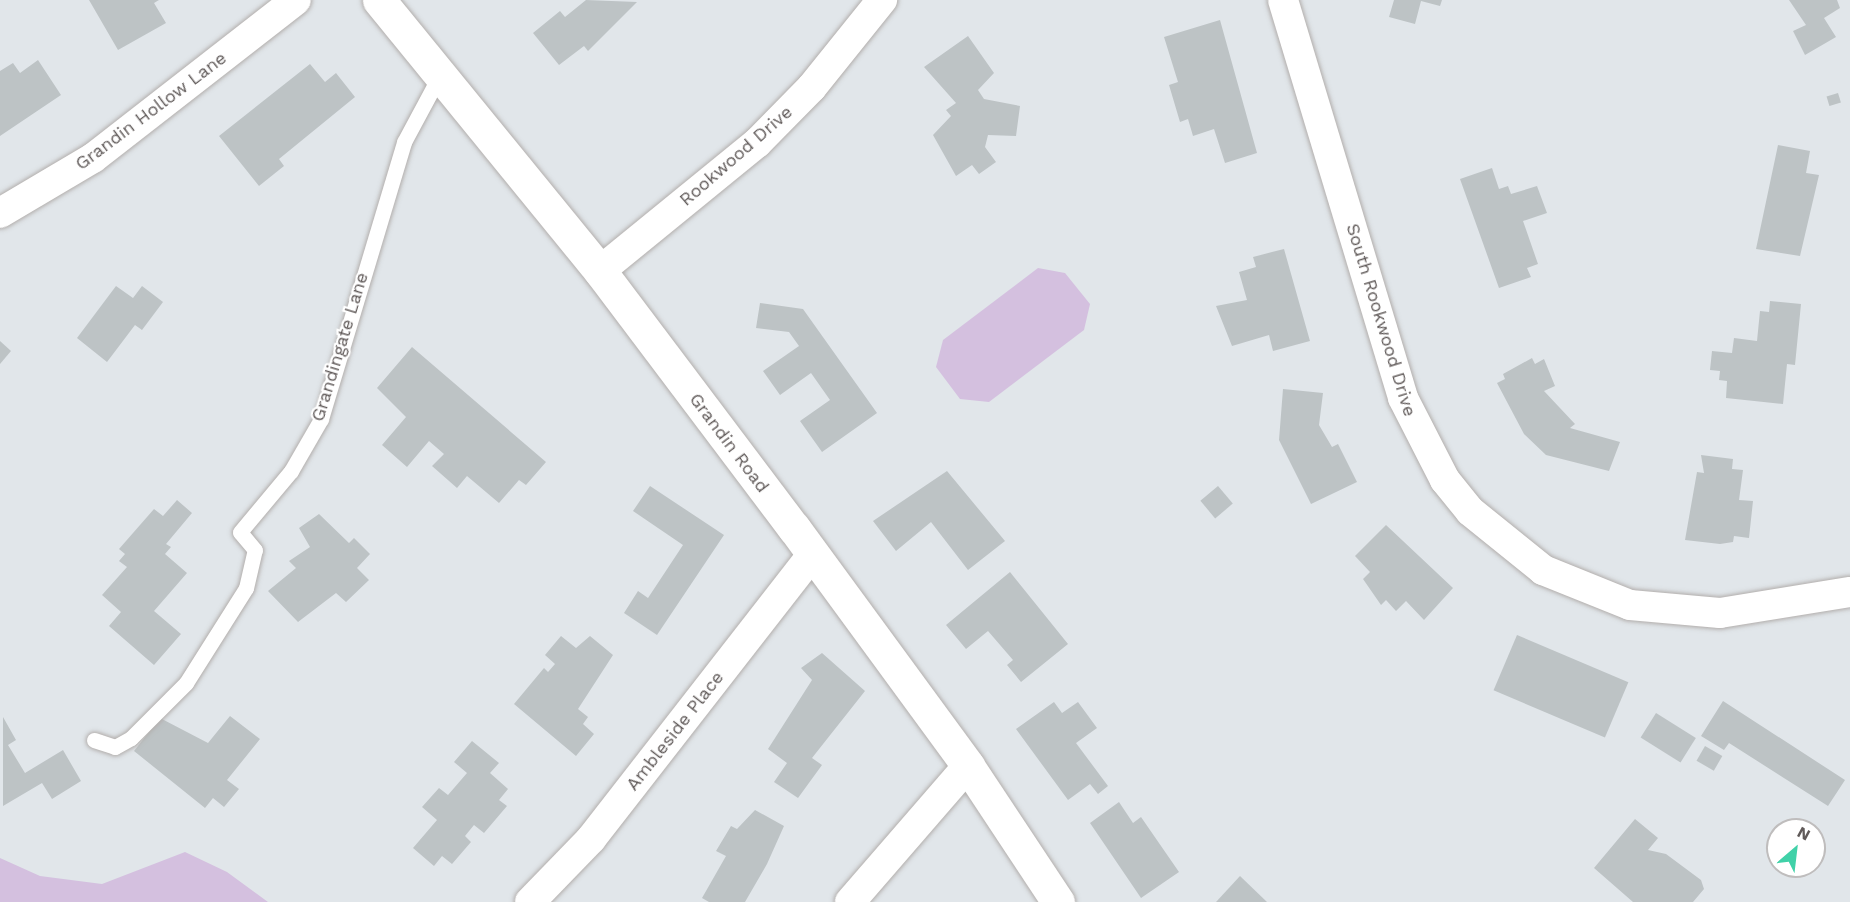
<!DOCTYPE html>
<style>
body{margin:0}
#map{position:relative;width:1850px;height:902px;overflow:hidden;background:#e1e6ea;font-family:"Work Sans",sans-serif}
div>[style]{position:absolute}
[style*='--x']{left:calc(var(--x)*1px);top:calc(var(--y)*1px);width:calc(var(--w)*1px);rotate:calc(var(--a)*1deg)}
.green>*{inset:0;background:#d4c0df}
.building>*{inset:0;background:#bdc3c5;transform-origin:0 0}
.roads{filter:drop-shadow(0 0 2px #b2aeac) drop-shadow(0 0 2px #b2aeac)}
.service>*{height:15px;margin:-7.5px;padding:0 7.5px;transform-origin:7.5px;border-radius:7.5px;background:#fff}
.minor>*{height:30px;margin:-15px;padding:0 15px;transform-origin:15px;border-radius:15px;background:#fff}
.tertiary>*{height:33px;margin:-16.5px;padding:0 16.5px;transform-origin:16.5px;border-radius:16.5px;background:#fff}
span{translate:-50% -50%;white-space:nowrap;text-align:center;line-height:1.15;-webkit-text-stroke:4.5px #fff;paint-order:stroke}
.street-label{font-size:18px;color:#605a59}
.north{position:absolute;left:1766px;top:818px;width:60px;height:60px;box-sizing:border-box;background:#fff;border:2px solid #bfbdbd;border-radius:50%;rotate:28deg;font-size:16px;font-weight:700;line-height:24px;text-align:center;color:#605a59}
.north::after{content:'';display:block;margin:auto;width:21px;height:27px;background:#40d1a8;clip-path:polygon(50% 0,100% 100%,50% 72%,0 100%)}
</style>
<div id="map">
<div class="green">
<div style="clip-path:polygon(1038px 268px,1065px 273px,1090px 304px,1084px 330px,989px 402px,960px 399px,936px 367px,943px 340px)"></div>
<div style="clip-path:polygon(185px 852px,227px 872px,268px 902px,0 902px,0 858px,40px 876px,102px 884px)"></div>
</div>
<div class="building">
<div style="clip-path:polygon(89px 0,159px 0,154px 3px,166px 23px,118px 50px)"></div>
<div style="clip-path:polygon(586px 0,637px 2px,588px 51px,584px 46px,559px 65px,533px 33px,560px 11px,565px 17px)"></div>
<div style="clip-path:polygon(1394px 0,1442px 0,1440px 6px,1421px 1px,1415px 24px,1389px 17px)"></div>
<div style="clip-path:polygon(1789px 0,1837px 0,1840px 8px,1824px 18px,1836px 37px,1805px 55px,1793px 31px,1806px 25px)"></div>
<div style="clip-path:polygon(1220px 20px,1257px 153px,1225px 163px,1214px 129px,1193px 136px,1188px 119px,1180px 122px,1169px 85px,1178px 82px,1164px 37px)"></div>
<div style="clip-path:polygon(968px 36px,994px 73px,978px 90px,984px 99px,1020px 106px,1016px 136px,988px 135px,985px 147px,996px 162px,979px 174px,972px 165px,956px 176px,933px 135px,951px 116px,946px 110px,956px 103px,924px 67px)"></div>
<div style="clip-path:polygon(38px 60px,61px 95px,0 136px,0 71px,13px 63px,20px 73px)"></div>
<div style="clip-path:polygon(310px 64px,325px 82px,336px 73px,355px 97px,279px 159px,284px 166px,259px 186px,219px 136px)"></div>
<div style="left:1838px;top:93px;width:10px;height:12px;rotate:73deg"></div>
<div style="clip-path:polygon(1778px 145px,1810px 151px,1806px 173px,1819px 175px,1800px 256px,1756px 249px)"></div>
<div style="clip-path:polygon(1492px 168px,1499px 189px,1508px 186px,1511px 194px,1537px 186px,1547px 213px,1523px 221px,1538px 264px,1527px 268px,1531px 277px,1499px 288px,1460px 179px)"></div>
<div style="clip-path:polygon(1284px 249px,1310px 341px,1273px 351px,1269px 335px,1232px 346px,1216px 306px,1247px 300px,1239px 272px,1256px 267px,1253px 257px)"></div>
<div style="clip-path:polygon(116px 286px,133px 298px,142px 286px,163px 302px,142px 330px,135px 325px,107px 362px,77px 338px)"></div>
<div style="clip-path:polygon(1770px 301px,1801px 304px,1795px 365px,1787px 364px,1783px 404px,1726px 398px,1727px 381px,1719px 380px,1720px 371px,1710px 370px,1712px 351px,1732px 353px,1734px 338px,1757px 341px,1760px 311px,1769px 312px)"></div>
<div style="clip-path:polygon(760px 303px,803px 309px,877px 413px,822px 452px,800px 421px,830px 400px,811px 373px,780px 395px,763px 371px,799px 346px,789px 332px,756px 328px)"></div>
<div style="clip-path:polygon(0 341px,11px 351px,0 364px)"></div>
<div style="clip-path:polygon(412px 347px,546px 462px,526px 485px,519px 480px,499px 503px,467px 476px,457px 488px,432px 466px,444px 454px,429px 441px,407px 467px,382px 445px,406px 417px,377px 388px)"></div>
<div style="clip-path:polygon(1532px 358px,1535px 364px,1544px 359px,1555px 386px,1544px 391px,1575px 424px,1570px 428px,1620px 442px,1609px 471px,1546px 455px,1524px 434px,1497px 383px,1505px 379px,1503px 374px)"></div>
<div style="clip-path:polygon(1283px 389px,1323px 393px,1319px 425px,1332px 447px,1338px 444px,1357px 482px,1311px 504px,1279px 440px)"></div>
<div style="clip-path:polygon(1701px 455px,1733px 459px,1732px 469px,1743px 470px,1739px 500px,1753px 501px,1749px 538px,1734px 536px,1733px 542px,1720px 544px,1685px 540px,1697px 472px,1704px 473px)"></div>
<div style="clip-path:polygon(947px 471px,1005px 541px,968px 570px,931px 522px,896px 551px,873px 521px)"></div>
<div style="clip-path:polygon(650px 486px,724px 535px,657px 635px,624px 613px,638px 591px,648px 598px,683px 545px,633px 511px)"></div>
<div style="left:1218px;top:486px;width:23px;height:23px;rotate:50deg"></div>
<div style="clip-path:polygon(177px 500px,192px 513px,166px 544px,171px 547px,165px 554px,187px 573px,154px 611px,181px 634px,154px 665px,109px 626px,121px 612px,102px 595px,127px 567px,119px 561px,125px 554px,119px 549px,154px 509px,163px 516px)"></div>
<div style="clip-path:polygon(319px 514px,349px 543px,354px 538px,370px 554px,357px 568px,369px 580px,346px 602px,336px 593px,298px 622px,268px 591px,296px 568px,289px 561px,310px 547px,299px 528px)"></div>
<div style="clip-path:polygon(1386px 525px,1453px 588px,1424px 620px,1406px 601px,1396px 611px,1386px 600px,1381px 605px,1363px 579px,1370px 572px,1355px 556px)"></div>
<div style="clip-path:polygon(1010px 572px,1068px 644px,1021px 682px,1007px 665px,1013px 660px,988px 631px,966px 649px,946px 625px)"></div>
<div style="left:1517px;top:635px;width:121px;height:60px;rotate:23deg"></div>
<div style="clip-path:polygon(561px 636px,576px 648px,590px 636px,613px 655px,578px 709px,588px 717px,583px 724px,594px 734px,576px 756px,514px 704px,544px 668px,548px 672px,555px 664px,545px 655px)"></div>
<div style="clip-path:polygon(822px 653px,865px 691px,812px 758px,822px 765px,798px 798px,774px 782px,787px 763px,768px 749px,812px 680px,801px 668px)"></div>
<div style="clip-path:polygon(1723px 701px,1845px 780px,1828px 806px,1729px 743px,1724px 750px,1701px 736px)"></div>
<div style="clip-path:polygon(1054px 702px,1062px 713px,1078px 702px,1097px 728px,1076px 743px,1108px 786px,1098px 794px,1090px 784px,1068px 800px,1016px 729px)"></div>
<div style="left:1656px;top:713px;width:47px;height:29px;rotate:32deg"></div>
<div style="clip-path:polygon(230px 716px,260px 739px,227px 780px,239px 789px,224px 807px,213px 798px,205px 808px,134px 751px,160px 718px,208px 743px)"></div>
<div style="clip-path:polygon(3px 717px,16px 740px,8px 745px,25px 773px,63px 750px,81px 781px,52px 799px,42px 783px,3px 806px)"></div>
<div style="clip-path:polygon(472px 741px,499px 763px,490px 773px,508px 789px,499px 800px,507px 806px,484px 833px,474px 825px,465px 836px,471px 842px,452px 864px,442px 856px,434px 866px,413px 848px,437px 820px,422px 807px,439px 788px,448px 795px,467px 773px,454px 762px)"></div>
<div style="left:1705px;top:746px;width:20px;height:17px;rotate:30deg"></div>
<div style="clip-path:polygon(1119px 802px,1133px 823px,1141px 817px,1179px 872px,1141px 898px,1090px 823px)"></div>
<div style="clip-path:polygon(755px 810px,784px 826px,767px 864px,745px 902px,709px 902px,702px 898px,726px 856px,716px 851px,731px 826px,737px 829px)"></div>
<div style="clip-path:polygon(1635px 819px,1658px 838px,1648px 850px,1666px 854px,1701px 880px,1704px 889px,1693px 902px,1633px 902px,1594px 868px)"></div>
<div style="clip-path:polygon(1240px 876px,1267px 902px,1216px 902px)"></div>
</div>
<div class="roads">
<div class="service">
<div style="--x:94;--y:740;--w:22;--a:18"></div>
<div style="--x:115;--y:747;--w:18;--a:-29"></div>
<div style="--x:131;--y:738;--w:78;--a:-45"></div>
<div style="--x:186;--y:683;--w:112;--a:-57.7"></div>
<div style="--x:246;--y:588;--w:39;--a:-77"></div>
<div style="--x:255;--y:550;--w:23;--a:-130"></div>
<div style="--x:240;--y:532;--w:80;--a:-50.1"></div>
<div style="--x:291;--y:471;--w:60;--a:-60"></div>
<div style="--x:321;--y:419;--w:289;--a:-73.3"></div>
<div style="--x:404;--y:142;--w:64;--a:-61.8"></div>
<div style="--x:434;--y:86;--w:12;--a:-31"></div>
</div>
<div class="minor">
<div style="--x:1283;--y:0;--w:416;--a:73.2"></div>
<div style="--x:1403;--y:398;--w:92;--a:62.9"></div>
<div style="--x:1445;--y:480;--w:40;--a:51"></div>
<div style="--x:1470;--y:511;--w:94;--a:38.9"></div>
<div style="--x:1543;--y:570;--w:94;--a:21.9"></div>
<div style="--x:1630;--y:605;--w:90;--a:5.1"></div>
<div style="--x:1720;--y:613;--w:132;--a:-9.2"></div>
<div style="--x:0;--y:213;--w:108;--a:-30.6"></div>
<div style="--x:93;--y:158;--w:257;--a:-37.9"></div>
<div style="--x:600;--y:271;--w:203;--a:-39.2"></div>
<div style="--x:757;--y:143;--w:78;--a:-45.5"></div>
<div style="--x:812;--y:87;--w:112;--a:-51.2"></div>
<div style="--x:530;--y:902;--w:88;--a:-45.9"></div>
<div style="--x:591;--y:839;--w:361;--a:-52.1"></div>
<div style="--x:850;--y:902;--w:180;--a:-49.1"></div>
</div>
<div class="tertiary">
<div style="--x:379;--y:0;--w:350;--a:50.8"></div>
<div style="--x:600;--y:271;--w:322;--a:53"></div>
<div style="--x:794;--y:528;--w:295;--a:53.8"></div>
<div style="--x:968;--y:766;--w:163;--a:56.5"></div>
</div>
</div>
<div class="street-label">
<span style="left:151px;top:111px;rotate:-37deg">Grandin Hollow Lane</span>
<span style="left:736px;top:156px;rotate:-41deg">Rookwood Drive</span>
<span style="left:1381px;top:320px;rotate:73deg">South Rookwood Drive</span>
<span style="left:340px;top:347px;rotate:-73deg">Grandingate Lane</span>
<span style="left:729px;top:443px;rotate:53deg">Grandin Road</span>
<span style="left:675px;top:731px;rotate:-52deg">Ambleside Place</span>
</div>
<div class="north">N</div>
</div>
